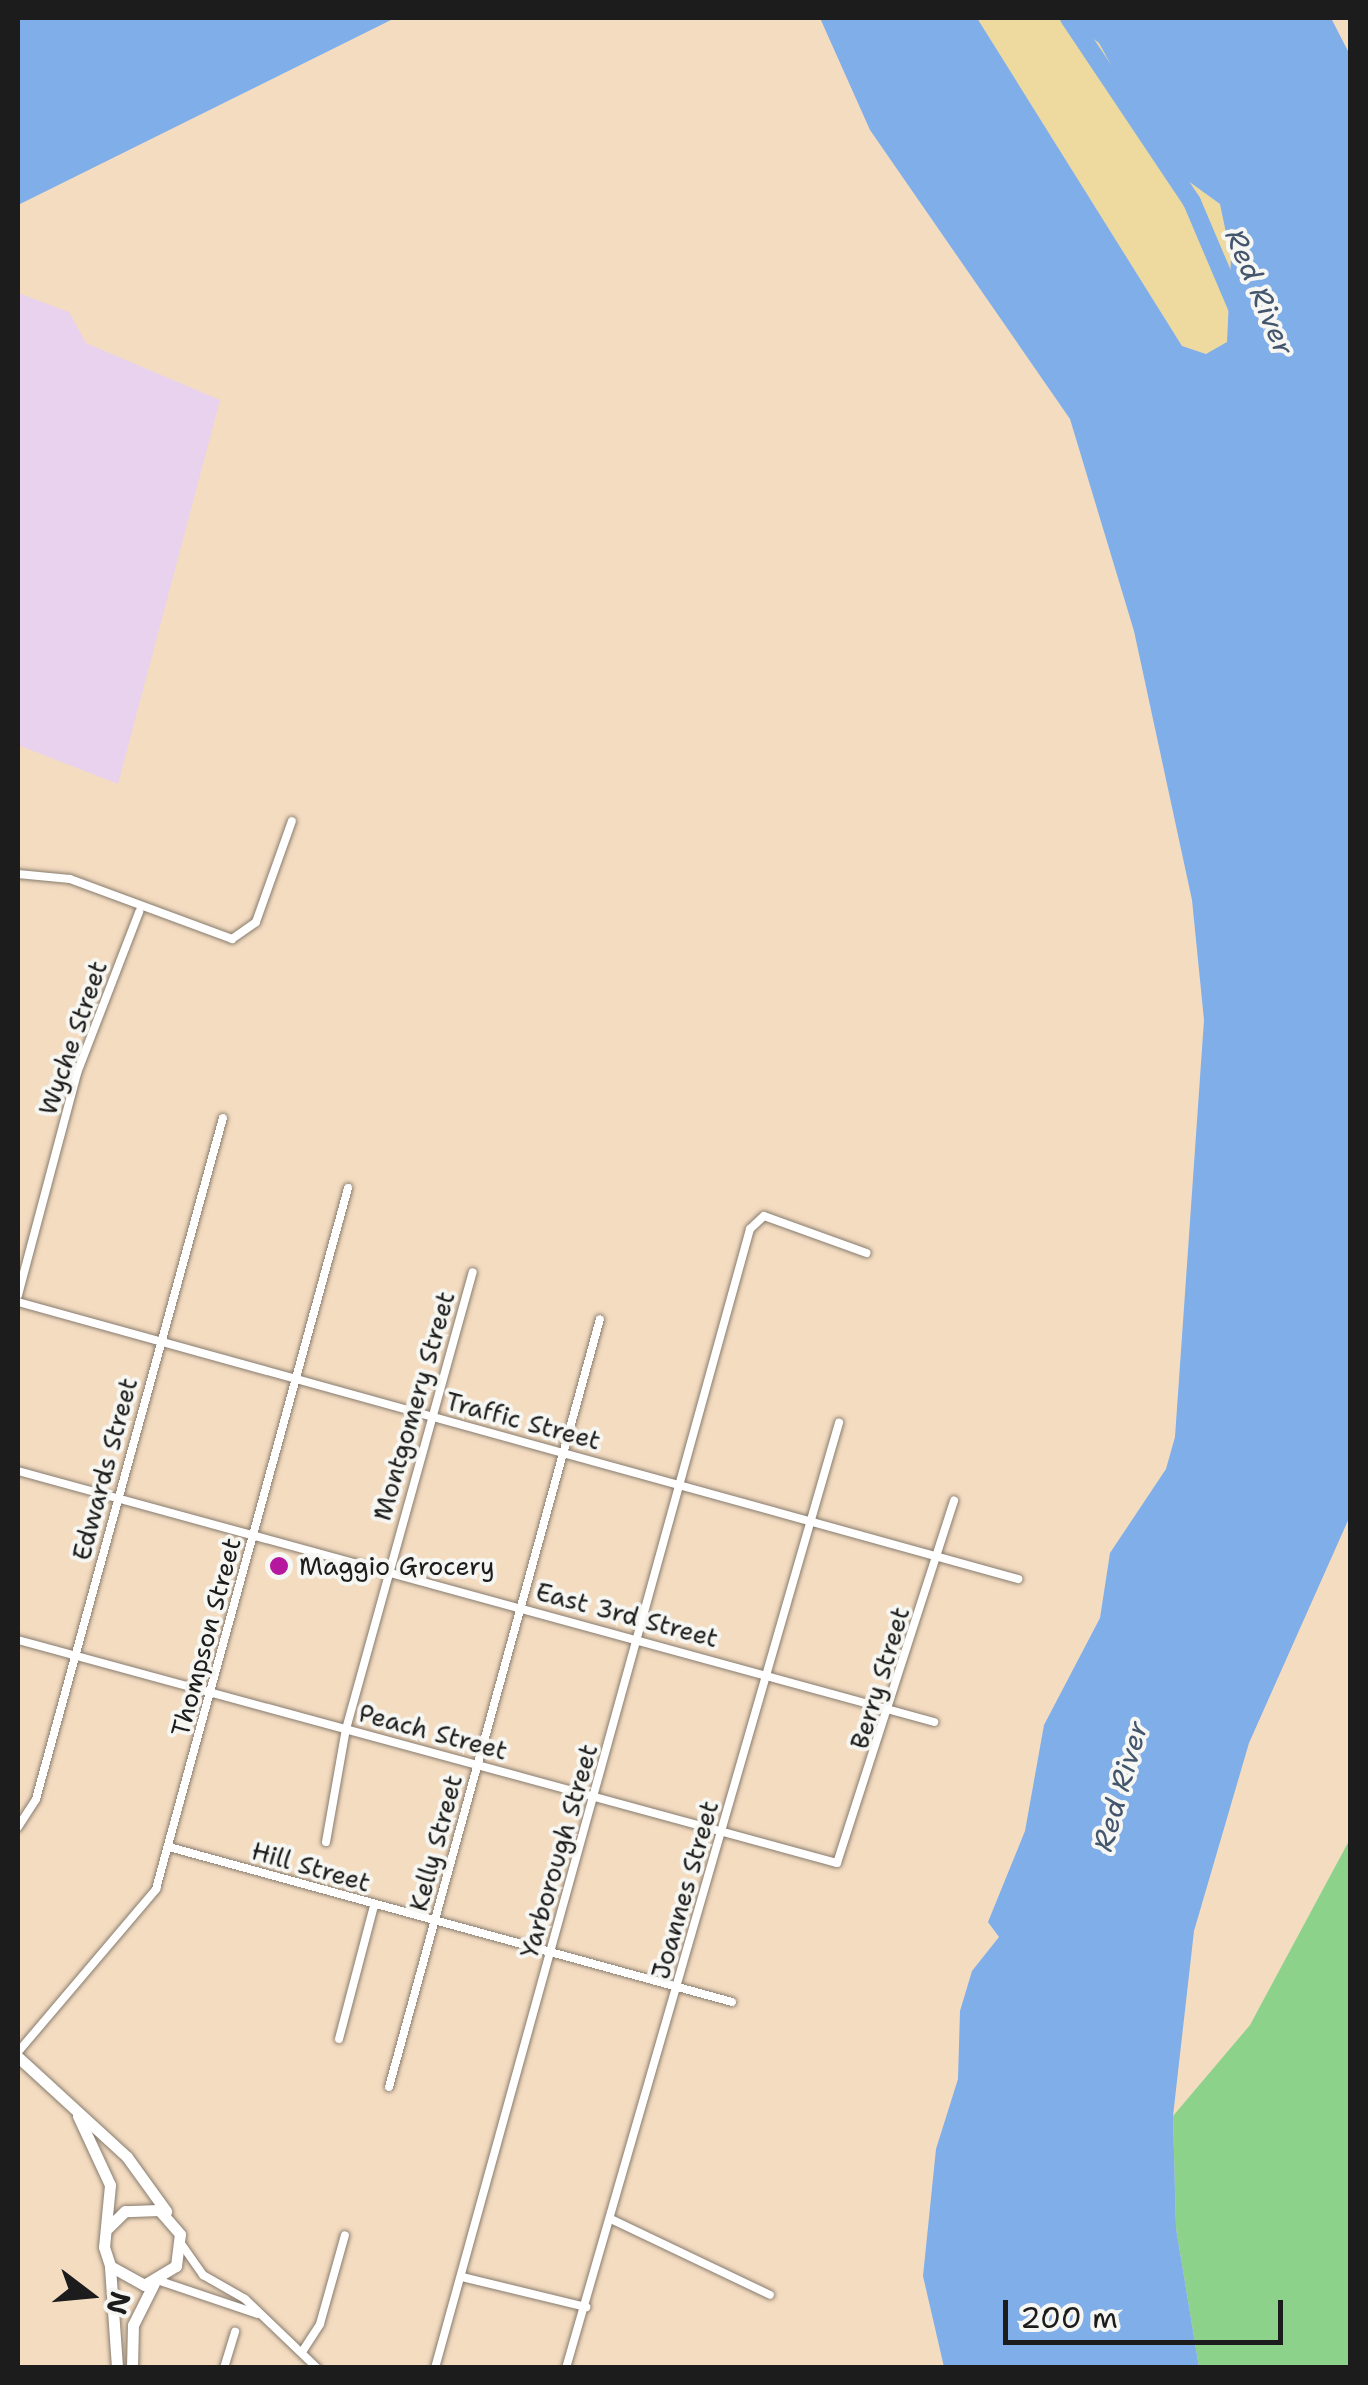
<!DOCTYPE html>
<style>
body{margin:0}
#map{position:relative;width:1368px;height:2385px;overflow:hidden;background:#f4dcc1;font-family:"Shantell Sans",sans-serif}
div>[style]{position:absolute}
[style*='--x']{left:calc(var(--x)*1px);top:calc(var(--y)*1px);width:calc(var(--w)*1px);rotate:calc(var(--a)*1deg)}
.built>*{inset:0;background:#e9d2ee}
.green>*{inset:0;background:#8dd28b}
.sand>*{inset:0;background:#eeda9e}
.water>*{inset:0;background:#7faee9}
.river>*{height:18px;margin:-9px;padding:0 9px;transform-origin:9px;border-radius:9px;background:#7faee9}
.roads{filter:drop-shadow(0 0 2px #887c6e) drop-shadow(0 0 2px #887c6e)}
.street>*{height:8px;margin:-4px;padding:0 4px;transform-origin:4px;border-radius:4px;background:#fff}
.primary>*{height:11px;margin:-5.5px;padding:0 5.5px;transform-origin:5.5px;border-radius:5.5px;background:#fff}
.dots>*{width:28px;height:28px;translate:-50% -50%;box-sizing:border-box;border:5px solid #f6f6f2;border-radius:50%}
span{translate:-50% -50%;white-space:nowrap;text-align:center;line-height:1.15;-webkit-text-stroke:8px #f6f6f2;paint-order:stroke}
.street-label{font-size:25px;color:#1c1c1c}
.poi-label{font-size:25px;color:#1c1c1c}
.left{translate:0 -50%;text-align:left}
.water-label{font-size:28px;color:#44566e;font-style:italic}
.frame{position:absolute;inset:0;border:20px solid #1c1c1c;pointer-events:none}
.north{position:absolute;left:40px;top:2245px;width:100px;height:100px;-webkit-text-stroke:8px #f6f6f2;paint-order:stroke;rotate:106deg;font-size:28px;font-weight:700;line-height:40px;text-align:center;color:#1c1c1c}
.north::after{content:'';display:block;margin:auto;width:35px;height:45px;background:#1c1c1c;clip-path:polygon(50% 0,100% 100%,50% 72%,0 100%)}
.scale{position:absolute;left:1003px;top:2300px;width:280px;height:45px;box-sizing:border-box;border:5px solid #1c1c1c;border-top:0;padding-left:12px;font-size:30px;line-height:35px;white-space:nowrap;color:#1c1c1c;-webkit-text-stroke:8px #f6f6f2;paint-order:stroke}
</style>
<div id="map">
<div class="built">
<div style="clip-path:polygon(18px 293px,69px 312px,86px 343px,220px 400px,118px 784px,18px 745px)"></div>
</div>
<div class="green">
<div style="clip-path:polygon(1350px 1839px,1350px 2367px,1199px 2367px,1176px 2228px,1173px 2116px,1250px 2025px)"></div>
</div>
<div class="sand">
<div style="clip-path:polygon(977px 18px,1066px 18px,1099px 43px,1166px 165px,1220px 204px,1231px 257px,1227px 343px,1207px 354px,1182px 346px)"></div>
</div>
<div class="water">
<div style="clip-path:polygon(18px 18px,395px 18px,18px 205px)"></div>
<div style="clip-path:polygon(820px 18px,977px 18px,1182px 346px,1206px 354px,1227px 342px,1231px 257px,1220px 204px,1166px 165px,1099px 43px,1066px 18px,1331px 18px,1350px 55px,1350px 1516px,1249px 1743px,1194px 1931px,1173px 2116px,1176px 2228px,1199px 2367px,944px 2367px,923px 2276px,936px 2149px,958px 2079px,960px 2011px,972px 1971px,999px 1937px,988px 1922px,1025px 1831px,1044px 1725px,1100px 1618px,1110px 1553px,1166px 1469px,1175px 1437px,1204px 1020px,1192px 900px,1134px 631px,1070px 419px,870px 130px)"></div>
</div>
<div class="river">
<div style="--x:1069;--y:18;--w:221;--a:56.2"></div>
<div style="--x:1192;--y:202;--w:115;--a:67"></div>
</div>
<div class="roads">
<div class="street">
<div style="--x:18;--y:874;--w:52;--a:5.5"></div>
<div style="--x:70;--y:879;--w:173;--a:20.3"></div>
<div style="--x:232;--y:939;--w:29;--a:-35"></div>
<div style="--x:256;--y:922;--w:107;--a:-70.4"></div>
<div style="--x:18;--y:1295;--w:230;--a:-75.1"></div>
<div style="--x:77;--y:1073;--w:173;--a:-68.9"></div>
<div style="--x:18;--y:1302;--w:1038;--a:15.48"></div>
<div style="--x:18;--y:1471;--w:950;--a:15.32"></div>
<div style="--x:18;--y:1640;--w:849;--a:15.23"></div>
<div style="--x:837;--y:1863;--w:381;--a:-72.1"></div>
<div style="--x:18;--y:1827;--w:33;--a:-57"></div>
<div style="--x:36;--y:1799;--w:706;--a:-74.65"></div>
<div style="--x:326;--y:1842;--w:115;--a:-80"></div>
<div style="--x:346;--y:1729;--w:474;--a:-74.5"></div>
<div style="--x:169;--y:1847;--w:584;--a:15.39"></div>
<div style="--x:339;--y:2039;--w:138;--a:-75.3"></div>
<div style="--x:18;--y:2052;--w:214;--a:-49.7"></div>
<div style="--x:156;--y:1889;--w:727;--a:-74.68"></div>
<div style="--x:389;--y:2087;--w:796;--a:-74.64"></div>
<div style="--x:611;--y:2219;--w:176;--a:25.5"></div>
<div style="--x:182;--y:2245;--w:37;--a:55"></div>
<div style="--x:203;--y:2275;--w:48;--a:29.7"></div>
<div style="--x:245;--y:2299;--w:100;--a:43.8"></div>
<div style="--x:462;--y:2277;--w:128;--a:13.6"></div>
<div style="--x:160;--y:2281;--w:103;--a:18.6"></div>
<div style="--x:302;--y:2352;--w:33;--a:-57"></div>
<div style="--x:320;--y:2324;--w:92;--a:-74.3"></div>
<div style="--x:224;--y:2368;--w:38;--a:-73"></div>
<div style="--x:435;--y:2368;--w:1182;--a:-74.54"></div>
<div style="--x:750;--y:1229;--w:19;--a:-43"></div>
<div style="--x:764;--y:1216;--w:109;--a:19.9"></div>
<div style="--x:566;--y:2368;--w:984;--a:-73.89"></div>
</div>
<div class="primary">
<div style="--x:18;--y:2057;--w:148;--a:42.5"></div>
<div style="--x:127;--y:2157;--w:67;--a:54.2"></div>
<div style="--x:78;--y:2116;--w:76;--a:65.1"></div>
<div style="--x:110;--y:2185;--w:62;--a:95.5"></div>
<div style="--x:104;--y:2247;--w:20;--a:72"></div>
<div style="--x:110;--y:2266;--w:39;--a:29"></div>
<div style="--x:144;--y:2285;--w:37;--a:-31"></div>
<div style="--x:176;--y:2266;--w:32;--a:-83"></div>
<div style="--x:180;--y:2234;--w:32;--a:-131"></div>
<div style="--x:159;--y:2210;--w:34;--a:178"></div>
<div style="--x:125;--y:2211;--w:24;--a:135"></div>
<div style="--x:110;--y:2267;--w:101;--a:86"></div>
<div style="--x:132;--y:2368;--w:43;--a:-88.7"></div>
<div style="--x:133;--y:2325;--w:47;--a:-63.4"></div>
</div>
</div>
<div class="dots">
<div style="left:279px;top:1566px;background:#b5179e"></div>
</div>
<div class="street-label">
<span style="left:73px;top:1038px;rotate:-71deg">Wyche Street</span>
<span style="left:414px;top:1406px;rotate:-74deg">Montgomery Street</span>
<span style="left:523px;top:1421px;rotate:15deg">Traffic Street</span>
<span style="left:105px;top:1469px;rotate:-75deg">Edwards Street</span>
<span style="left:627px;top:1615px;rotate:15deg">East 3rd Street</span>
<span style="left:206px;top:1637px;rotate:-75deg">Thompson Street</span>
<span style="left:880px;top:1678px;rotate:-73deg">Berry Street</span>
<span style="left:433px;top:1732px;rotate:15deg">Peach Street</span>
<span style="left:436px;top:1843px;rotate:-75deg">Kelly Street</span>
<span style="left:559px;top:1851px;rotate:-74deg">Yarborough Street</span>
<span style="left:311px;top:1867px;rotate:16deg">Hill Street</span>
<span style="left:685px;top:1890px;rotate:-74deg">Joannes Street</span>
</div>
<div class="poi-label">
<span class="left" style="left:299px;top:1566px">Maggio Grocery</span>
</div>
<div class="water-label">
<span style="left:1260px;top:292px;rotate:67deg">Red River</span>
<span style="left:1120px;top:1786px;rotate:-74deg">Red River</span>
</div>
<div class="frame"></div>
<div class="north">N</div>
<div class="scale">200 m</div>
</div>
